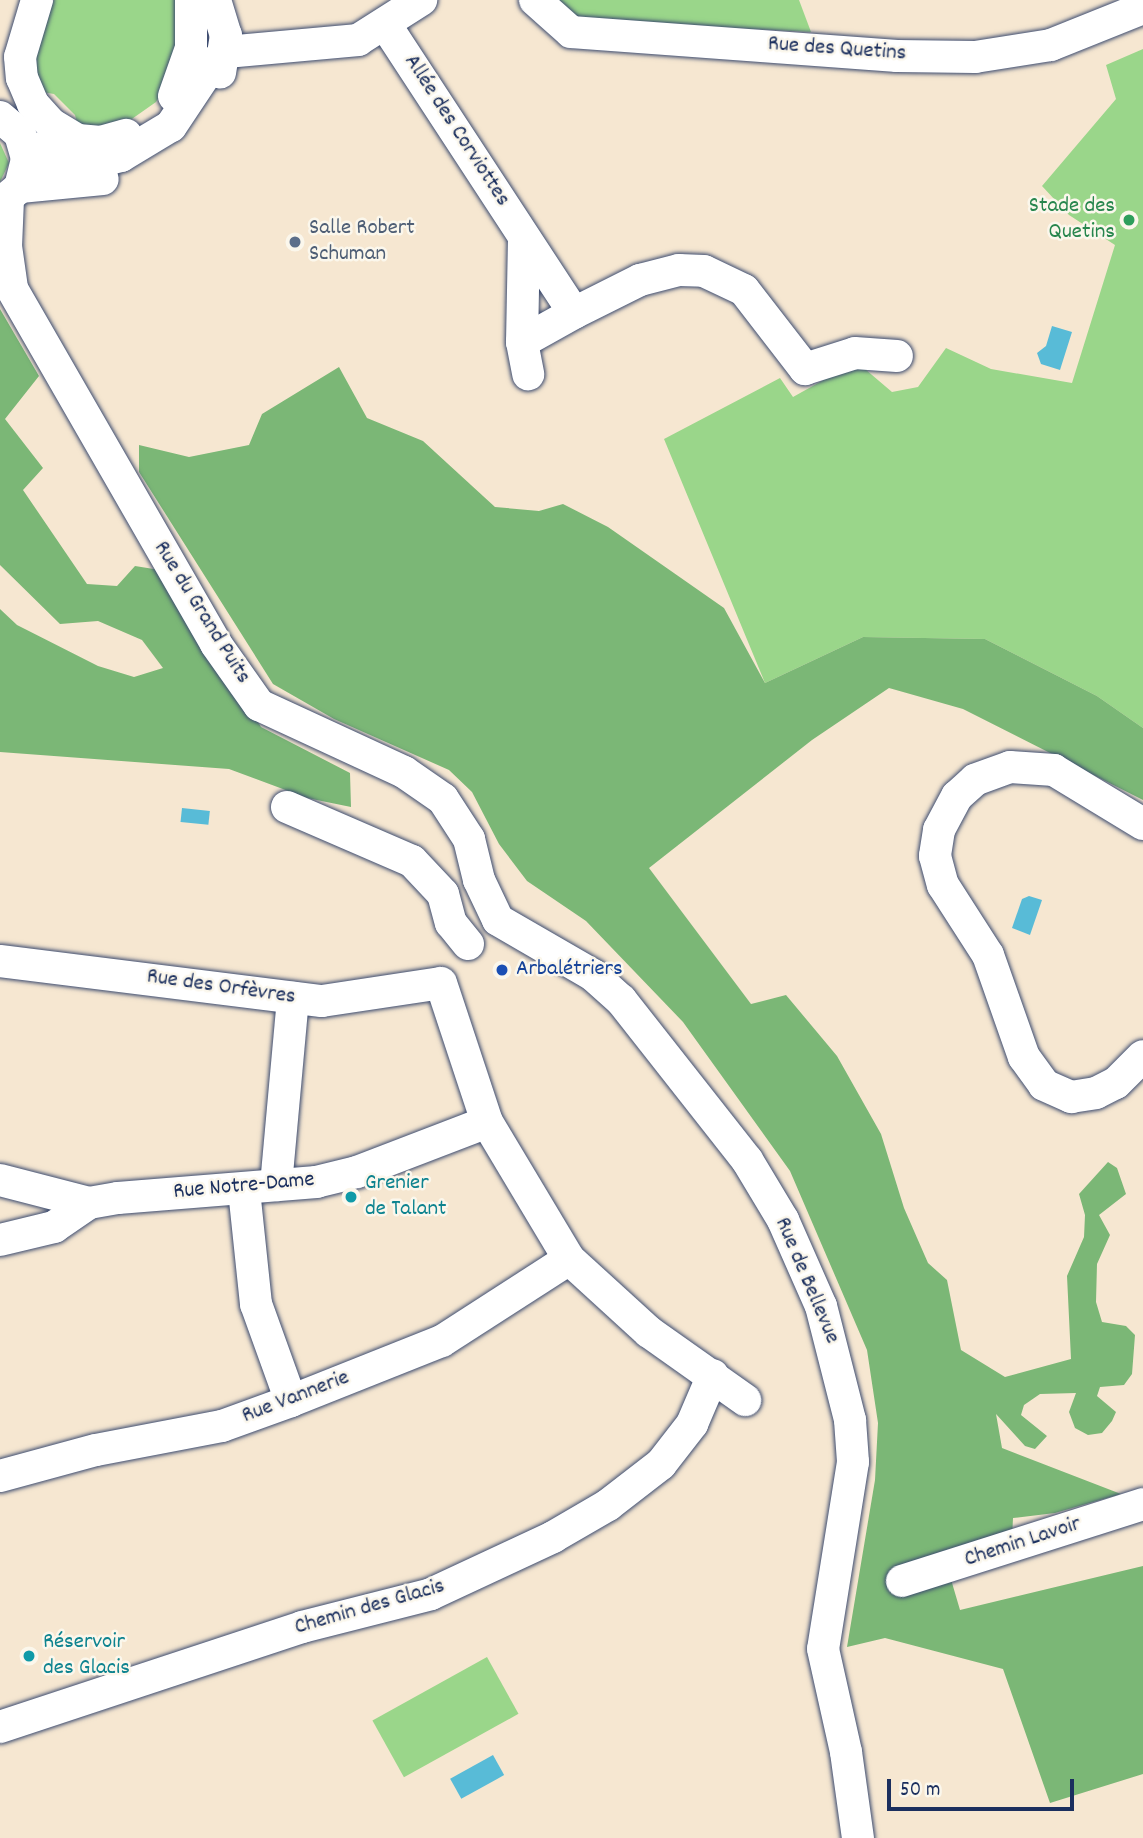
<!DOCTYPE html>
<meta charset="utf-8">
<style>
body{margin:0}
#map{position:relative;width:1143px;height:1838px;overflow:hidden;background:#f6e7d1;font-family:Dekko,sans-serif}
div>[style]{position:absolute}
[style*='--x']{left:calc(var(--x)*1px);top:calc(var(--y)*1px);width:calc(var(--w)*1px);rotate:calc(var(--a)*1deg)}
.green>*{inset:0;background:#9ad68a;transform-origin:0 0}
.forest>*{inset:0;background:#7bb776}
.water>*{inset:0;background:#58bbd7;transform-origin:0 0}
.roads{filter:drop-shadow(0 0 2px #3c4b6f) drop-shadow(0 0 2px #3c4b6f)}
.minor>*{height:32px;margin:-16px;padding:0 16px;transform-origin:16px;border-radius:16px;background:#fff}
.dots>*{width:19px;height:19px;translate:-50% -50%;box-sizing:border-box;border:4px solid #fbf7ec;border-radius:50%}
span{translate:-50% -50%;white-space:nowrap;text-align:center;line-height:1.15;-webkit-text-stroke:5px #fbf7ec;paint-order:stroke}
.street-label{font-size:23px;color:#1b2f5e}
.leisure-label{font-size:23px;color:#27864d}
.right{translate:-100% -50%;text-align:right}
.service-label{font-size:23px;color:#4e5e75}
.left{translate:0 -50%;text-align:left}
.transit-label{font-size:23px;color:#164399}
.culture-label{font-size:23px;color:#0d838f}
.scale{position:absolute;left:887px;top:1779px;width:187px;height:32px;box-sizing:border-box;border:4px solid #1b2f5e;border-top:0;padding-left:9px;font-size:21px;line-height:24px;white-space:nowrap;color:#1b2f5e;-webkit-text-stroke:5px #fbf7ec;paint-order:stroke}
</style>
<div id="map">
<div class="green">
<div style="clip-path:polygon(54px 0,178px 0,185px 32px,173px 73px,156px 102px,119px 128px,79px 131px,75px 115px,54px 94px,42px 92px,35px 71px,33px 46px)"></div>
<div style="clip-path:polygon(553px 0,799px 0,811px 32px,610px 22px,575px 17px)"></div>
<div style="clip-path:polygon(1143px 49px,1143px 728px,1097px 696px,985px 639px,863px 637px,765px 683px,664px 439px,780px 378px,793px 397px,845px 368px,865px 369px,892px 392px,918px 387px,946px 348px,991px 369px,1072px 383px,1115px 245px,1069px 215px,1042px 186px,1116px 99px,1106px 65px)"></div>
<div style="clip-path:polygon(0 143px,9px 163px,0 182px)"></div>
<div style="left:487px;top:1657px;width:65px;height:131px;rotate:61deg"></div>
</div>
<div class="forest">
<div style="clip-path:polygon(0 309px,39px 376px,5px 419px,43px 468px,23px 490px,87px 584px,117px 586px,135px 566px,166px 571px,261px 727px,350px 773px,351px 807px,307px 798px,229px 769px,0 752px,0 609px,17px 625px,98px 666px,134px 677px,163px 668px,142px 640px,98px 621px,60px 624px,0 565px)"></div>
<div style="clip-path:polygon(339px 367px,367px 418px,423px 441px,495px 507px,539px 511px,563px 504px,608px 527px,724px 608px,765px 683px,863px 637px,985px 639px,1097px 696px,1143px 728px,1143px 800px,963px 709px,889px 688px,812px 740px,649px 868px,751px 1004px,786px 995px,837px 1056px,881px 1134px,904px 1208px,928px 1263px,947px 1280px,961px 1350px,1005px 1377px,1071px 1359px,1067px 1276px,1084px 1237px,1085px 1215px,1079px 1194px,1108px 1162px,1117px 1168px,1126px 1194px,1099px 1215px,1110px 1235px,1097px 1264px,1096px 1302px,1102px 1322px,1126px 1326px,1135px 1335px,1132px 1374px,1124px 1385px,1100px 1387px,1097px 1396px,1116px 1412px,1112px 1421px,1102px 1433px,1088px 1435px,1075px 1428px,1069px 1412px,1076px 1393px,1040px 1394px,1024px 1405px,1021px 1415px,1047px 1436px,1035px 1449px,1025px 1446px,996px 1414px,1002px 1448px,1121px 1494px,1055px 1513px,1013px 1518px,1012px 1539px,950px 1576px,960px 1610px,1143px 1566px,1143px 1774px,1050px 1803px,1003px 1669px,885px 1638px,847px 1647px,875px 1480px,878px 1423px,867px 1350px,790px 1171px,683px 1022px,586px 921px,527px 881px,499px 844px,472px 792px,449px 770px,334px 719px,273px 684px,139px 472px,139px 445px,189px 457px,249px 445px,262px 414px)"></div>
</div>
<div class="water">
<div style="clip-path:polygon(1052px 326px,1072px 332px,1060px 370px,1041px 364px,1037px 353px,1046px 346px)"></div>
<div style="left:182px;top:808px;width:28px;height:14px;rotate:6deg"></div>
<div style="clip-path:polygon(1029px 896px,1042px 900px,1030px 935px,1012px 928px,1022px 899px)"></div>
<div style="left:493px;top:1755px;width:23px;height:49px;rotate:61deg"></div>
</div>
<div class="roads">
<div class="minor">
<div style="--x:37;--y:0;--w:59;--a:106.6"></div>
<div style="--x:20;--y:57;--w:21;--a:85"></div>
<div style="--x:22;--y:78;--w:28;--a:67"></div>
<div style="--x:33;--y:104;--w:27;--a:48"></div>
<div style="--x:51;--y:124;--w:31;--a:31"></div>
<div style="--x:78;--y:140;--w:23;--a:5"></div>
<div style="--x:101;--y:142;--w:26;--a:-16"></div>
<div style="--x:215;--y:0;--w:37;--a:73"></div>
<div style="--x:226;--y:35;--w:38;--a:99"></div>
<div style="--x:535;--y:0;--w:48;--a:41.6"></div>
<div style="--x:571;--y:32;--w:327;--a:4.2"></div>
<div style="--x:897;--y:56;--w:78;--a:0.7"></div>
<div style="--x:975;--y:57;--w:77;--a:-9"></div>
<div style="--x:1051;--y:45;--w:99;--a:-21.9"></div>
<div style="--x:385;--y:24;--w:345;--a:56.8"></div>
<div style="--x:574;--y:313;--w:74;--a:-26.6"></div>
<div style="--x:640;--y:280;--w:40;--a:-14.4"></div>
<div style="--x:679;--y:270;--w:25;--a:2"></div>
<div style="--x:704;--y:271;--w:44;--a:25.4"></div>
<div style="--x:744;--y:290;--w:100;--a:52.3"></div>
<div style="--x:805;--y:369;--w:52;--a:-17.7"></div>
<div style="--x:855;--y:353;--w:42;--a:4.1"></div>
<div style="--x:174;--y:96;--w:51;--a:-70.5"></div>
<div style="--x:191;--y:48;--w:48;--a:-90"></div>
<div style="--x:0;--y:117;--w:26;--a:40"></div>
<div style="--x:20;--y:134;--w:26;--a:74"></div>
<div style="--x:27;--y:159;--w:29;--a:104"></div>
<div style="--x:20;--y:187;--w:26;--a:140"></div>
<div style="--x:25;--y:145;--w:47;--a:22.7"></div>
<div style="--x:68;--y:163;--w:21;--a:3"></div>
<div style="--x:89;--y:164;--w:33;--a:-14"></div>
<div style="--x:121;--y:156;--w:58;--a:-31"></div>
<div style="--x:171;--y:126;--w:72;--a:-56.3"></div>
<div style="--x:211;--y:66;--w:21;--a:-43"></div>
<div style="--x:226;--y:52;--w:133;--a:-5.2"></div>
<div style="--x:358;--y:40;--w:75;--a:-32.4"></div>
<div style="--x:20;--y:187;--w:83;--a:-5.5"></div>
<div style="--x:8;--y:199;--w:47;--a:92.4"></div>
<div style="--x:6;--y:246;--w:42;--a:81.9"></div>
<div style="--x:524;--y:238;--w:104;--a:91.1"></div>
<div style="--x:522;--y:342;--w:33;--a:79"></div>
<div style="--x:0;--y:268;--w:434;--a:60.1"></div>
<div style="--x:216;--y:644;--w:75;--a:54.8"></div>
<div style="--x:259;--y:705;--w:160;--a:24.8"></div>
<div style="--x:404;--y:772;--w:47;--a:34.7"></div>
<div style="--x:443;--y:799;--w:48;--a:57"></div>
<div style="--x:469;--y:839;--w:42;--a:76.3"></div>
<div style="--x:479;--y:880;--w:44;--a:64.6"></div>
<div style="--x:498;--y:920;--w:110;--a:30.1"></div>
<div style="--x:593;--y:975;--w:38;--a:42"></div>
<div style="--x:621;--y:1000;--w:204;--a:51.8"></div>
<div style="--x:747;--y:1160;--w:70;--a:59"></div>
<div style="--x:783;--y:1220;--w:94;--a:66.2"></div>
<div style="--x:821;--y:1306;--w:118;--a:75.7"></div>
<div style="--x:850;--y:1420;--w:42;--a:85.9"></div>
<div style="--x:853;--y:1462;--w:189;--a:99.1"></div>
<div style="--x:823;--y:1649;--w:106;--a:77.4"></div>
<div style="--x:846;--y:1752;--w:87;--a:82.1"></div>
<div style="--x:522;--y:342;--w:60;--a:-29.1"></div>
<div style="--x:287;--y:807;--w:136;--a:23.4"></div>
<div style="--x:412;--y:861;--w:45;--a:46.8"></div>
<div style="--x:443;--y:894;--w:30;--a:75"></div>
<div style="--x:451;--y:923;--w:27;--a:51"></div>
<div style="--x:1143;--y:824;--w:104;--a:-148.8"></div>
<div style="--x:1054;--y:770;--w:44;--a:-176.1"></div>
<div style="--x:1010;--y:767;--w:37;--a:160"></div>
<div style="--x:975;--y:780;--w:24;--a:138"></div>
<div style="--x:957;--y:796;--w:38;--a:118"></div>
<div style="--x:939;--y:830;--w:26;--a:99"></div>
<div style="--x:935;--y:856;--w:30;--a:75"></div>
<div style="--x:943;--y:885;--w:83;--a:57.3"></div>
<div style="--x:988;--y:955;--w:108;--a:70.6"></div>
<div style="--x:1024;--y:1057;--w:34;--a:54"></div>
<div style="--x:1044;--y:1085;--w:30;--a:24"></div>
<div style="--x:1071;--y:1097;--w:25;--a:-9"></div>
<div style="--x:1096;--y:1093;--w:22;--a:-27"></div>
<div style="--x:1116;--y:1083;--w:38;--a:-45"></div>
<div style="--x:0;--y:961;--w:324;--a:7.1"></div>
<div style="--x:322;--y:1001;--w:120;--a:-8.6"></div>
<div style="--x:441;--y:983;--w:146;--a:71.7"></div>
<div style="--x:487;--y:1122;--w:160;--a:59.1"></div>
<div style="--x:569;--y:1259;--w:108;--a:42.4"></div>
<div style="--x:649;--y:1332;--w:118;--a:35.3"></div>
<div style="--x:0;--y:1180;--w:92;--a:14.5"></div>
<div style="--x:276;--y:1185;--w:188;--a:-84.8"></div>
<div style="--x:244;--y:1190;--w:115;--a:84"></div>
<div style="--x:256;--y:1304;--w:103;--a:70.2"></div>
<div style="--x:0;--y:1240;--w:56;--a:-13.5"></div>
<div style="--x:54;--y:1227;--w:42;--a:-34.4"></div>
<div style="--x:89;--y:1203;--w:29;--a:-10"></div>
<div style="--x:118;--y:1198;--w:199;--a:-4.6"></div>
<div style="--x:316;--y:1182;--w:42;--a:-13.7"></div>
<div style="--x:357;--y:1172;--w:139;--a:-21"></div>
<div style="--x:0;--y:1476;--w:99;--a:-15.2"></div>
<div style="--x:96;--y:1450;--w:128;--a:-10.8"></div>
<div style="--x:222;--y:1426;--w:73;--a:-19.9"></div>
<div style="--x:291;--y:1401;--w:162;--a:-21.7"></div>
<div style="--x:442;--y:1341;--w:151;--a:-32.8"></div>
<div style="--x:902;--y:1581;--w:253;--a:-17.7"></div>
<div style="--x:0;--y:1727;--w:318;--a:-18.3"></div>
<div style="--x:302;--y:1627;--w:133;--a:-14.3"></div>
<div style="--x:431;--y:1594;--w:135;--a:-25"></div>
<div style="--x:553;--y:1537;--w:64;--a:-30.2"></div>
<div style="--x:608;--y:1505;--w:67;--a:-37.7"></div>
<div style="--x:661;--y:1464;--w:51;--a:-52.2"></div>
<div style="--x:692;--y:1424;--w:53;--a:-66.8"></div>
</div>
</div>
<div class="dots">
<div style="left:1129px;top:220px;background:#2e9e5b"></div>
<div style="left:295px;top:242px;background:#5c6f8a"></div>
<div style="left:502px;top:970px;background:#1a4fb4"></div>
<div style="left:351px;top:1197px;background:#0f9aa8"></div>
<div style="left:29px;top:1656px;background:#0f9aa8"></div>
</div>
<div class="street-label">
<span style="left:837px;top:50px;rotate:4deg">Rue des Quetins</span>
<span style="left:456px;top:131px;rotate:57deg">Allée des Corviottes</span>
<span style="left:201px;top:613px;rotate:58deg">Rue du Grand Puits</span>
<span style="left:221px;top:988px;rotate:8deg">Rue des Orfèvres</span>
<span style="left:244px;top:1187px;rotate:-5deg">Rue Notre-Dame</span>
<span style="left:806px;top:1281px;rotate:67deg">Rue de Bellevue</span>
<span style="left:296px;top:1398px;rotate:-21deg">Rue Vannerie</span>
<span style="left:1023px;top:1543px;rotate:-18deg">Chemin Lavoir</span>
<span style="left:370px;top:1608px;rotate:-16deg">Chemin des Glacis</span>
</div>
<div class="leisure-label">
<span class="right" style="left:1115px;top:220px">Stade des<br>Quetins</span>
</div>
<div class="service-label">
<span class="left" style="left:309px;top:242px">Salle Robert<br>Schuman</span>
</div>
<div class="transit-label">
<span class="left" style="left:516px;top:970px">Arbalétriers</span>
</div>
<div class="culture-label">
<span class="left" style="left:365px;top:1197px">Grenier<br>de Talant</span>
<span class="left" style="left:43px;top:1656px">Réservoir<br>des Glacis</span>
</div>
<div class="scale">50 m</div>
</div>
